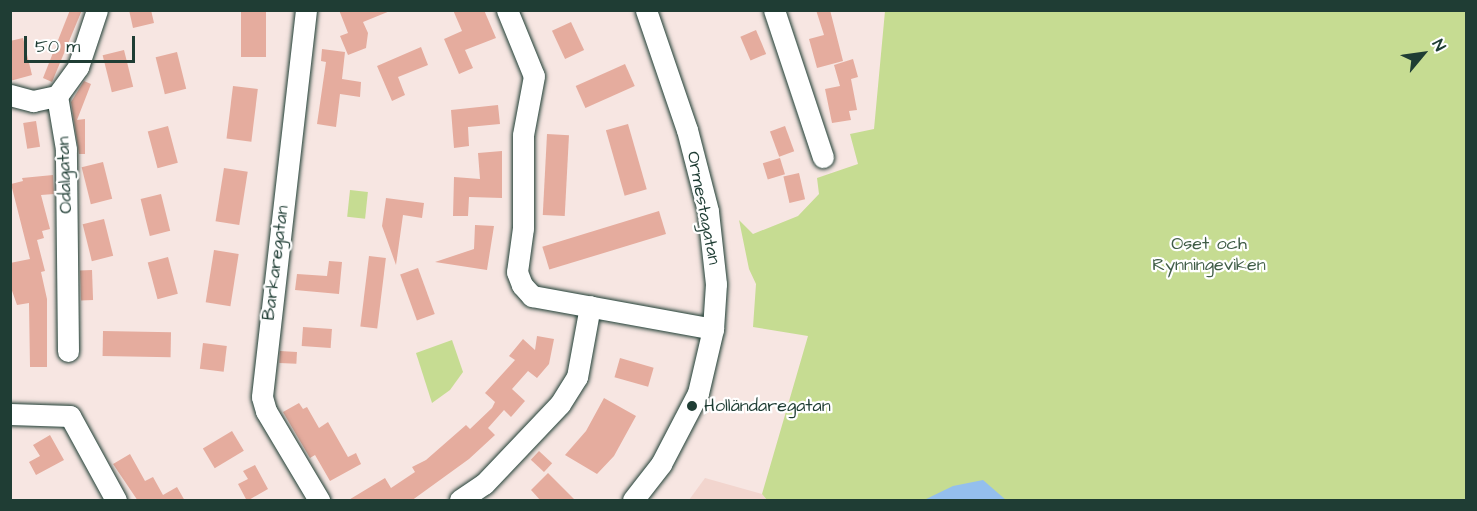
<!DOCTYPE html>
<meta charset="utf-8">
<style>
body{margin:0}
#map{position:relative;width:1477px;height:511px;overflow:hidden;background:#f7e6e2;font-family:"Architects Daughter",sans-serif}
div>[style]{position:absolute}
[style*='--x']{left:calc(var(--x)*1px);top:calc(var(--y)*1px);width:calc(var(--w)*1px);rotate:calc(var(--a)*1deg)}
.built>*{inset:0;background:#f2d5ce}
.green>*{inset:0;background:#c6dc92;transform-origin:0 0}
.water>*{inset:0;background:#94bfed}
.building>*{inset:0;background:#e5ac9e;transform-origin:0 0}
.roads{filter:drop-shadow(0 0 2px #1f3d34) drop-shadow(0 0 2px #1f3d34)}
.minor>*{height:21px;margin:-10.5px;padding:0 10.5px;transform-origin:10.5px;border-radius:10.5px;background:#fff}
.dots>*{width:16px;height:16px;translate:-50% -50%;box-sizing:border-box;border:3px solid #fff;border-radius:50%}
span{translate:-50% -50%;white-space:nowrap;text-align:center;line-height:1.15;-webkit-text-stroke:4.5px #fff;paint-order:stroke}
.street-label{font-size:18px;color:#1f3d34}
.park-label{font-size:18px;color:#405d47}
.poi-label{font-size:18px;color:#1f3d34}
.left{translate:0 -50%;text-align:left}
.frame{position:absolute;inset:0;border:12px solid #1f3d34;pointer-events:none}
.north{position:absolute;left:1393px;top:24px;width:60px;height:60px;-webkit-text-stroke:4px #fff;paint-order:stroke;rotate:61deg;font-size:16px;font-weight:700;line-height:24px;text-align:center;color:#1f3d34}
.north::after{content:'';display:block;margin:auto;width:21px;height:27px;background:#1f3d34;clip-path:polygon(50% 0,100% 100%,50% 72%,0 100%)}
.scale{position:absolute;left:24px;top:36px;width:111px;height:27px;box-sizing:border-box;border:3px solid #1f3d34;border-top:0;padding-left:8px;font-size:18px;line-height:21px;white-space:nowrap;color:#1f3d34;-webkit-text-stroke:4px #fff;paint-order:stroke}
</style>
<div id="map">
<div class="built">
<div style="clip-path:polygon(705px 478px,762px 494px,767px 500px,689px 500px)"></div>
</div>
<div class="green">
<div style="clip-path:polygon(885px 11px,1466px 11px,1466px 500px,767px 500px,762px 494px,808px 336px,753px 327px,756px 284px,749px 269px,739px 220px,753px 234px,798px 216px,819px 194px,817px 178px,858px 164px,850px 134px,874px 129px)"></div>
<div style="left:350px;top:190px;width:18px;height:27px;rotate:6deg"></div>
<div style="clip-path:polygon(452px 340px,463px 372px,450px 390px,432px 403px,416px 353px)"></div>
</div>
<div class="water">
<div style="clip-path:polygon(983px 480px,1006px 500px,924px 500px,953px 486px)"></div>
</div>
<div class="building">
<div style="clip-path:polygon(70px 10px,82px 10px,52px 82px,43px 78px)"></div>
<div style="clip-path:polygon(129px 10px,151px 10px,154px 23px,133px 28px)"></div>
<div style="left:241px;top:10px;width:25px;height:47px"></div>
<div style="clip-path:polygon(339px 10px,390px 10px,390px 11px,363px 22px,368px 33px,366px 48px,348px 55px,340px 36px,348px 33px)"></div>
<div style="clip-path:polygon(453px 10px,484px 10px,496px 38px,465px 50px,473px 68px,459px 74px,444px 39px,462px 31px)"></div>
<div style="clip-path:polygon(816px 10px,830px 10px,843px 61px,817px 68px,809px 39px,824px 35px)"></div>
<div style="left:571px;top:22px;width:31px;height:21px;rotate:65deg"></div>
<div style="left:756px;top:30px;width:26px;height:17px;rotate:67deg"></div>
<div style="clip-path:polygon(23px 38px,32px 75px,10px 81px,10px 41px)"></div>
<div style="clip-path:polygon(421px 47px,428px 65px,398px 77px,405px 95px,392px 101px,377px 66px)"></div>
<div style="clip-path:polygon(322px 49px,345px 52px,342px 79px,361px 82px,360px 97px,340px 94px,336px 127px,317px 124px,326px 62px,321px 61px)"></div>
<div style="left:124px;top:50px;width:38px;height:22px;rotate:76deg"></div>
<div style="left:177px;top:52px;width:38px;height:22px;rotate:76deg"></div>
<div style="clip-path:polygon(853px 59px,858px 77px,851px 79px,857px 110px,849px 111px,851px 120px,832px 123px,825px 89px,840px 86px,834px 65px)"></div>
<div style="left:625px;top:64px;width:24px;height:54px;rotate:66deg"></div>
<div style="clip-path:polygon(84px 81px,91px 84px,77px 120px,85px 119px,85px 154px,79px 154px,71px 102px)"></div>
<div style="left:233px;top:86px;width:25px;height:53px;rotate:7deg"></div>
<div style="clip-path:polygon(498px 105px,500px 124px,468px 127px,469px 146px,454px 148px,451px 110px)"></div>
<div style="left:36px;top:121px;width:26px;height:13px;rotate:81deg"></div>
<div style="left:628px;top:124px;width:68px;height:23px;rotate:74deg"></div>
<div style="left:168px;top:126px;width:38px;height:21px;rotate:75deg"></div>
<div style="left:785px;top:126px;width:27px;height:16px;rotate:70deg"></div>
<div style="left:547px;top:134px;width:22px;height:81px;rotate:3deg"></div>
<div style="clip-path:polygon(502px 151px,502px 198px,469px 197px,468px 216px,453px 216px,454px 177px,480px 179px,478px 153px)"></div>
<div style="left:780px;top:158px;width:17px;height:18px;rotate:73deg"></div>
<div style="left:103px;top:162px;width:38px;height:22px;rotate:76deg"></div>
<div style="left:224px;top:168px;width:24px;height:54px;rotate:9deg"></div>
<div style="left:799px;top:173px;width:27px;height:16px;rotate:77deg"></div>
<div style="clip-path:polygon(53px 175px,54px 194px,41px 195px,50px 229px,42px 231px,44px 238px,37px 240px,45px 271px,41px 272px,47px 299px,47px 367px,30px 367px,29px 303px,17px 305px,10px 285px,10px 263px,30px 259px,11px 184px,23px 181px,22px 178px)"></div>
<div style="left:161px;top:194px;width:38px;height:21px;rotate:76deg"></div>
<div style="clip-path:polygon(386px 198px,424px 203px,422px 218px,403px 215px,396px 265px,382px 226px)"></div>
<div style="left:659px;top:211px;width:24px;height:122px;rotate:73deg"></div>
<div style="left:104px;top:219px;width:38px;height:22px;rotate:76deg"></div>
<div style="clip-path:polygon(475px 225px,494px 226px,487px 270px,435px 262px,474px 249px)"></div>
<div style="left:214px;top:250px;width:25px;height:53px;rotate:9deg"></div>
<div style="left:369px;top:256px;width:17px;height:71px;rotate:7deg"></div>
<div style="left:168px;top:257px;width:38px;height:21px;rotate:75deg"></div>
<div style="clip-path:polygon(329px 261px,342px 262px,339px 294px,295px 290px,297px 274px,327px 276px)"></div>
<div style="left:418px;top:268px;width:49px;height:19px;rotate:70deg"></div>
<div style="left:92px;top:270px;width:30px;height:12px;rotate:88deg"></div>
<div style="left:303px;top:327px;width:29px;height:19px;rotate:4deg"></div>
<div style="left:103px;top:331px;width:68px;height:25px;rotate:1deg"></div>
<div style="clip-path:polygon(537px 336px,554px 339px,549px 364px,537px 378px,528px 371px,512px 389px,525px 401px,511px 417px,504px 410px,488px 428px,495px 435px,469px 459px,411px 501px,347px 501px,385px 478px,391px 488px,415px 472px,412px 467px,426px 460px,466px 425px,470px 429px,492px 408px,495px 402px,485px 393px,515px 360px,509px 356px,523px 339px,535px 350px)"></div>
<div style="left:203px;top:343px;width:24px;height:26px;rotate:7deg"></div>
<div style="left:280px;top:351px;width:17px;height:12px;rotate:3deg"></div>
<div style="left:620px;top:358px;width:35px;height:20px;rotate:16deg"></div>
<div style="clip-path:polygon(604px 398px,636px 416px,614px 456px,597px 474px,565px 455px,586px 431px)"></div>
<div style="clip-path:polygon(299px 403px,303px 409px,307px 407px,319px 428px,328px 422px,348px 457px,356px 453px,361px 464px,330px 481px,315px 455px,310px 458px,283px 412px)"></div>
<div style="left:232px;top:431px;width:23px;height:34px;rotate:59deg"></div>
<div style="clip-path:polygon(50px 435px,64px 460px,36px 475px,29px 462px,40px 456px,33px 445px)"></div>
<div style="left:539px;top:451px;width:18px;height:12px;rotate:43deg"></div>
<div style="clip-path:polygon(130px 454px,145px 481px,153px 477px,163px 495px,177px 487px,185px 501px,138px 501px,113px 464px)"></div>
<div style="clip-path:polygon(255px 465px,268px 489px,247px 501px,238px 484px,248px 479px,243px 471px)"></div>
<div style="clip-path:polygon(548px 473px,576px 501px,541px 501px,531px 490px)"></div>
</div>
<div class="roads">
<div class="minor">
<div style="--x:306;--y:10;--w:389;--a:96.5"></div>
<div style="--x:262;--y:397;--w:15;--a:74"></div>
<div style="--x:266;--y:411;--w:104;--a:59.2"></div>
<div style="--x:507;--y:10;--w:71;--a:67.8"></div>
<div style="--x:534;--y:76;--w:60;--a:100.6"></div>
<div style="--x:523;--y:135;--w:93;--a:90"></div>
<div style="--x:523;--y:228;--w:44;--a:97.8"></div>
<div style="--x:517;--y:272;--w:14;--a:69"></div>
<div style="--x:522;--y:285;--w:15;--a:48"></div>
<div style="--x:532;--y:296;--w:184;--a:10.3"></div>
<div style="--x:774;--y:10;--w:155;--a:71.6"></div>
<div style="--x:10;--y:95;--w:24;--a:15"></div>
<div style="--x:33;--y:101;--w:25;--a:-12"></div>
<div style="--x:68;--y:351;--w:202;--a:-90.6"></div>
<div style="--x:66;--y:149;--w:54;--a:-99.6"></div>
<div style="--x:57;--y:96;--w:36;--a:-54"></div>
<div style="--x:78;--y:67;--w:60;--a:-71.6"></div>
<div style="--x:10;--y:414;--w:60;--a:1.9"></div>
<div style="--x:70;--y:416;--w:96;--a:61.3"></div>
<div style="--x:460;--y:500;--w:29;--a:-34"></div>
<div style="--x:484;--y:484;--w:110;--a:-46.5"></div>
<div style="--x:560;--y:404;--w:32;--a:-58"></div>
<div style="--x:577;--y:377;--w:72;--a:-79.6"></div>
<div style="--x:633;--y:500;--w:46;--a:-52.1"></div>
<div style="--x:661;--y:464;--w:80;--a:-62.5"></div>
<div style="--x:698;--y:393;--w:66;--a:-76.8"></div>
<div style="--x:713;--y:329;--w:45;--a:-86.2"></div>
<div style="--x:716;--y:284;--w:73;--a:-96.3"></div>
<div style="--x:708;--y:211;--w:84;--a:-104.5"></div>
<div style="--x:687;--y:130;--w:127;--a:-108.9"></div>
</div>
</div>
<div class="dots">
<div style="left:692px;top:406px;background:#1f3d34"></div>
</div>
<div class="street-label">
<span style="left:65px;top:175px;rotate:-92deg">Odalgatan</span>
<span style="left:703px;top:208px;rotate:79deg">Ormestagatan</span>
<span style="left:276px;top:263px;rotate:-83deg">Barkaregatan</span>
</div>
<div class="park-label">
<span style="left:1209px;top:255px">Oset och<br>Rynningeviken</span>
</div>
<div class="poi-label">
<span class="left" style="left:704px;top:406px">Holländaregatan</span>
</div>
<div class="frame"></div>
<div class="north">N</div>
<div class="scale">50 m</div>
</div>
